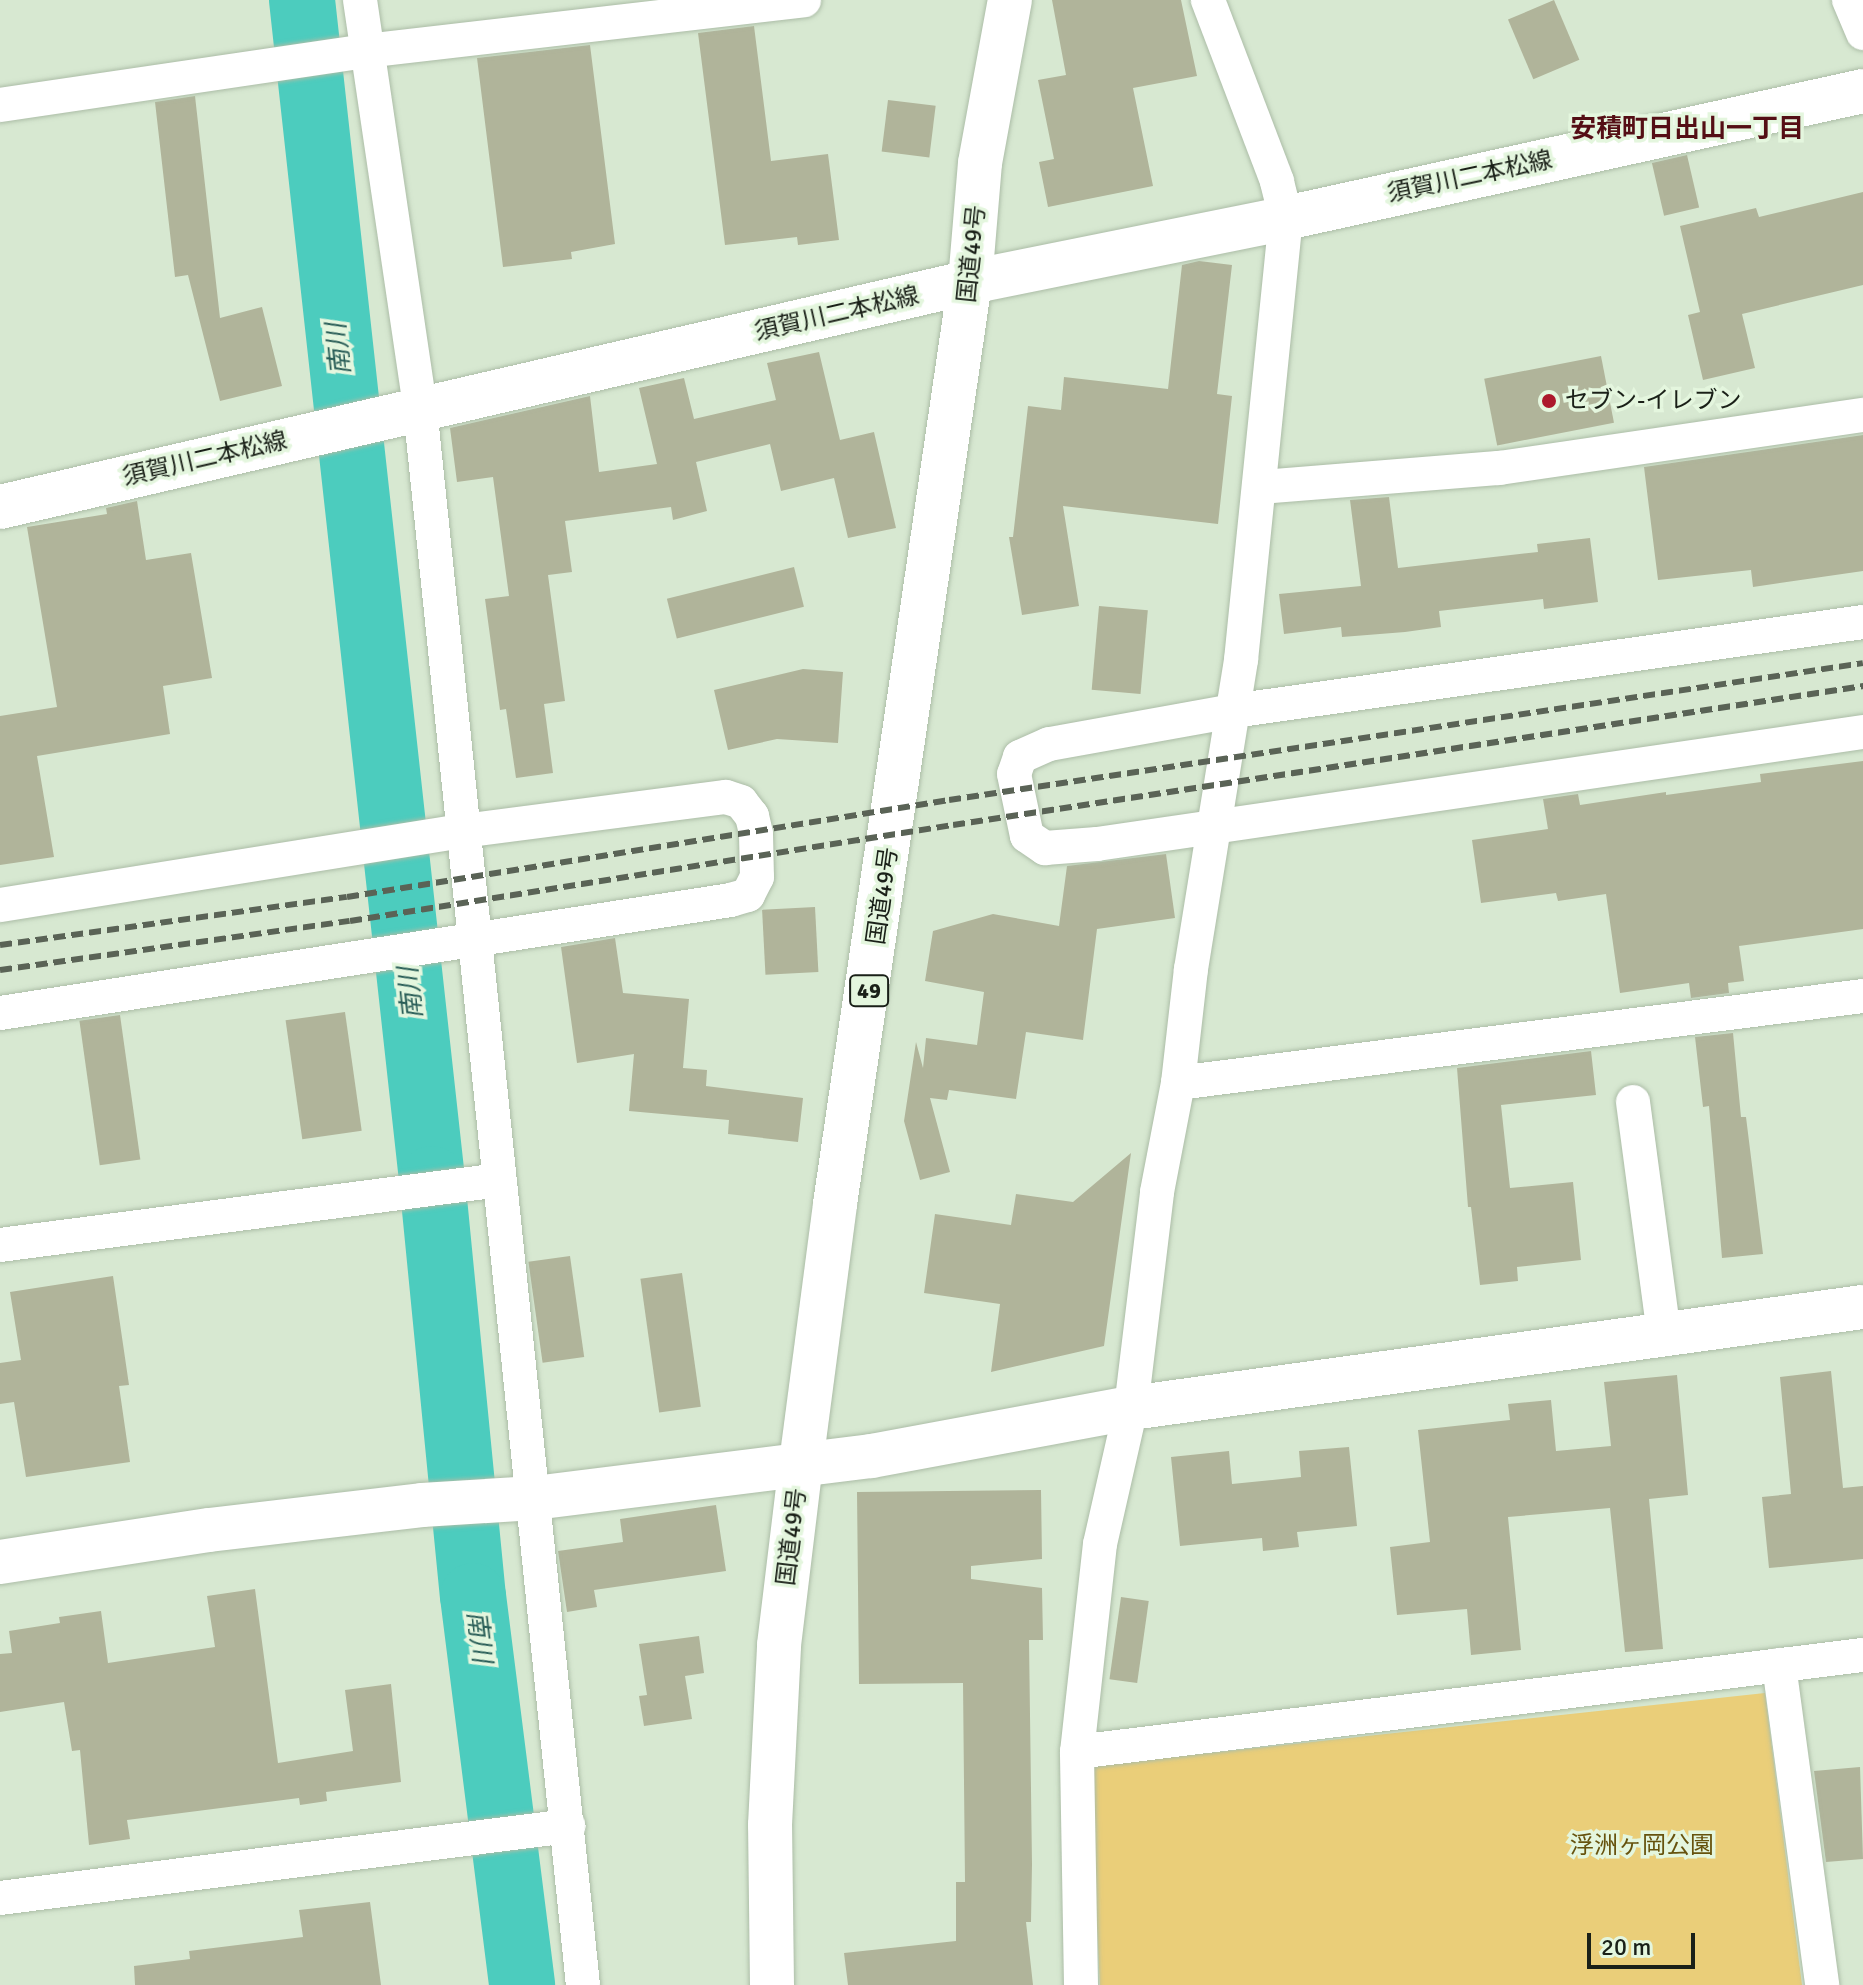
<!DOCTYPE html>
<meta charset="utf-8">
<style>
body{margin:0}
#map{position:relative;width:1863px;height:1985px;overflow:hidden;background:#d7e8d1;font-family:Signika,"Noto Sans JP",sans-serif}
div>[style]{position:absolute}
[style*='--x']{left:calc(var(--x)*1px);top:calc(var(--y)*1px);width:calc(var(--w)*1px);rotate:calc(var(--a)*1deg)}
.green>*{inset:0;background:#eace79}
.river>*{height:66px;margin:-33px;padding:0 33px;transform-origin:33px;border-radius:33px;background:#4cccbe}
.building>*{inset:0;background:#b0b49a;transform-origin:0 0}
.roads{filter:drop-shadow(0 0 2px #acbda7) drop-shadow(0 0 2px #acbda7)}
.street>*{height:34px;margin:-17px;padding:0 17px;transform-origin:17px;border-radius:17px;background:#fff}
.secondary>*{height:44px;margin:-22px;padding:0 22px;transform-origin:22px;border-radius:22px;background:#fff}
.highway>*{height:44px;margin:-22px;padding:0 22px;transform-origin:22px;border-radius:22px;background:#fff}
.rail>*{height:6px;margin-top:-3px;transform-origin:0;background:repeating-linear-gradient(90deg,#5a6356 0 12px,transparent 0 18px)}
.dots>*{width:22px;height:22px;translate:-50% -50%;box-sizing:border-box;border:4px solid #e4f6de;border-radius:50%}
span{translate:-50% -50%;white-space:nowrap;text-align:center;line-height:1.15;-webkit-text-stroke:7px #e4f6de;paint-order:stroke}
.shield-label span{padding:2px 6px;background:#e4f6de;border:2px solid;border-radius:6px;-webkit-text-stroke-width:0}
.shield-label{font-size:22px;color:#1a2018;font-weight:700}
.street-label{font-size:24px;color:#1a2018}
.poi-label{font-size:24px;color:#1a2018}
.left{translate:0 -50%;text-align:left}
.park-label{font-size:24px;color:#66520d}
.neighbourhood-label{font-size:26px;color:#540e15;font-weight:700}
.water-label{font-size:26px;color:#265b55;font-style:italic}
.scale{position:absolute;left:1587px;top:1933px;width:108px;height:36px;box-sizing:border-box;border:4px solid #1a2018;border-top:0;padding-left:10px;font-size:24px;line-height:28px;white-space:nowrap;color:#1a2018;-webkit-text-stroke:6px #e4f6de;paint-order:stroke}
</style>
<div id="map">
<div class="green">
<div style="clip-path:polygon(1765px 1693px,1802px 1985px,1100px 1985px,1089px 1766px)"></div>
</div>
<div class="river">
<div style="--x:302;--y:0;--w:1186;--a:83.71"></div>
<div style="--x:432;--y:1179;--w:419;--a:84.4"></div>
<div style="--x:473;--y:1596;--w:392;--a:82.8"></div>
</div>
<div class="building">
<div style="clip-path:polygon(1052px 0,1181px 0,1197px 76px,1133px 88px,1153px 186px,1048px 207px,1039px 162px,1054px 159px,1038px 80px,1066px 75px)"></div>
<div style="left:1554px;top:0;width:65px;height:50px;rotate:67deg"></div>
<div style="clip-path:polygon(754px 26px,771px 161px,828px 154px,839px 240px,798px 245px,797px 237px,725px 245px,698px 33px)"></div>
<div style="clip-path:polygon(590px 45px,615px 244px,571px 252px,572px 259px,503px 267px,477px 58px)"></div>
<div style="clip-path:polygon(195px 96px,220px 318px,262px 307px,282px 386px,220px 401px,188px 275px,175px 277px,155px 102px)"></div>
<div style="left:888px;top:100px;width:48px;height:52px;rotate:7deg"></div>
<div style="left:1687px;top:155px;width:54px;height:36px;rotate:77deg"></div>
<div style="clip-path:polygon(1863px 192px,1863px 285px,1742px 314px,1755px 368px,1703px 380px,1688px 315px,1700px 312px,1680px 226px,1756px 208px,1759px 217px)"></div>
<div style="clip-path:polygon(1199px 261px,1232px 265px,1217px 394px,1232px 396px,1218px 524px,1063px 506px,1079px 606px,1022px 615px,1009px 537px,1013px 537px,1028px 406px,1061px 410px,1064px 377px,1168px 389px,1182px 265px)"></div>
<div style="clip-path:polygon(819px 352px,840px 440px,874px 432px,896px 528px,848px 538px,834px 478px,781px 491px,770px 444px,696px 462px,707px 511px,673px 520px,671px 507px,565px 521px,572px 572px,548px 575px,565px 701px,544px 704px,553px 773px,516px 778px,506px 709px,500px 710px,485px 599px,509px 596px,493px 477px,457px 482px,450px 428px,590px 396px,599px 472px,657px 464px,639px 388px,684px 378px,694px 419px,776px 400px,767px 363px)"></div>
<div style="left:1601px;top:356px;width:68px;height:119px;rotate:79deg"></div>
<div style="clip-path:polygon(1863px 435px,1863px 571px,1753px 587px,1751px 570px,1658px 580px,1644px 467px)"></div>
<div style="clip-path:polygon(1389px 497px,1398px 568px,1538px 552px,1537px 544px,1590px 538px,1598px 602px,1544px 609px,1543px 599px,1439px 611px,1441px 627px,1405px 632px,1342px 637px,1341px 627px,1284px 634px,1279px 594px,1361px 586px,1350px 500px)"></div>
<div style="clip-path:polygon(137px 501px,146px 560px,191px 553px,212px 678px,163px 686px,170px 734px,37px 756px,54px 857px,0 865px,0 716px,57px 707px,27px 527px,107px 514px,106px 508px)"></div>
<div style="left:794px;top:567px;width:41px;height:131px;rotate:76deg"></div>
<div style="left:1099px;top:606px;width:49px;height:84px;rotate:5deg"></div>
<div style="clip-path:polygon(803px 669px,843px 672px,838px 743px,777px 739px,728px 750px,714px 690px)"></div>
<div style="clip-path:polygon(1863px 761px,1863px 929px,1739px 946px,1744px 981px,1728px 983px,1729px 993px,1691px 998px,1689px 983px,1620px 993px,1606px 894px,1558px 901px,1556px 893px,1481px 903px,1472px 840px,1548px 829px,1543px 799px,1578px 794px,1580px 805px,1666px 792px,1666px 795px,1761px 782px,1760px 774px)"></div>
<div style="clip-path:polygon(1166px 854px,1175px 918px,1097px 929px,1083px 1040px,1026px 1032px,1016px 1099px,949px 1090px,947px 1100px,930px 1098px,950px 1172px,920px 1180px,904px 1121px,916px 1042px,923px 1068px,926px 1038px,977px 1045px,984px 992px,925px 981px,933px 931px,993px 914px,1059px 926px,1067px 866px)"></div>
<div style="left:815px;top:907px;width:65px;height:53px;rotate:87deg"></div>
<div style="clip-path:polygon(615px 938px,623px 993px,689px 999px,683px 1068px,707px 1070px,706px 1086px,803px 1098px,798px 1142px,728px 1134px,729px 1120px,629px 1111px,634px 1054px,577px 1063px,561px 947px)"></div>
<div style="left:345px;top:1012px;width:120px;height:60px;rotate:82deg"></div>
<div style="left:120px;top:1015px;width:146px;height:41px;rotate:82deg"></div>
<div style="clip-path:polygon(1733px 1033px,1741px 1117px,1746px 1117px,1763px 1254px,1722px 1258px,1709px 1106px,1703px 1107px,1695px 1037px)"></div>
<div style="clip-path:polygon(1591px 1051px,1596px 1095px,1501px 1105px,1510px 1188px,1573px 1182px,1581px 1260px,1517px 1267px,1518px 1281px,1480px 1285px,1471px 1207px,1468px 1207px,1457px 1068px)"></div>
<div style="clip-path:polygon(1131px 1153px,1104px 1346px,991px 1372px,1000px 1304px,924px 1293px,935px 1214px,1011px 1225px,1016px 1194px,1073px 1202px)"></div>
<div style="left:570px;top:1256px;width:102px;height:42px;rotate:82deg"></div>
<div style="left:682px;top:1273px;width:135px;height:42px;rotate:82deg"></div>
<div style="clip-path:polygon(113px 1276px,129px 1385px,119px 1386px,130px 1462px,26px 1477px,14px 1402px,0 1404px,0 1363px,21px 1360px,10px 1292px)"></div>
<div style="clip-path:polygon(1831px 1371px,1843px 1488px,1863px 1486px,1863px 1559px,1769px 1568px,1762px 1497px,1791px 1494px,1780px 1377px)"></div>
<div style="clip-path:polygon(1677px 1375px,1688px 1495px,1649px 1499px,1663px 1649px,1625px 1652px,1610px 1508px,1508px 1517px,1521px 1650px,1471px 1655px,1467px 1609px,1397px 1615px,1390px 1547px,1430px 1542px,1418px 1430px,1510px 1420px,1508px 1404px,1551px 1400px,1556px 1451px,1611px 1446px,1604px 1382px)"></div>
<div style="clip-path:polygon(1349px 1447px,1357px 1526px,1297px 1532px,1299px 1547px,1263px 1551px,1262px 1538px,1180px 1546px,1171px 1457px,1229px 1451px,1232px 1484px,1301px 1477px,1299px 1451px)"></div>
<div style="clip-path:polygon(1041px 1490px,1042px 1559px,971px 1566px,971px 1579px,1042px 1588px,1043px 1640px,1029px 1640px,1032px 1864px,1031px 1922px,1026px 1922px,1033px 1985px,848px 1985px,844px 1953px,956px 1941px,956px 1882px,965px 1882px,963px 1683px,859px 1684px,857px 1492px)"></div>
<div style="clip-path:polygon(716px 1505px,726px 1571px,594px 1590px,597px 1607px,567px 1612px,558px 1551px,623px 1542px,620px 1519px)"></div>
<div style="clip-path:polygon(255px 1589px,278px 1763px,353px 1751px,345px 1690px,391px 1684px,401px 1782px,326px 1792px,327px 1801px,300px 1805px,299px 1798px,127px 1820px,130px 1839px,89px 1845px,80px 1750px,72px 1751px,64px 1702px,0 1712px,0 1654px,12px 1653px,9px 1631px,60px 1623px,59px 1617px,101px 1611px,108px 1663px,215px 1647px,207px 1596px)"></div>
<div style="left:1121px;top:1597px;width:28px;height:83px;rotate:8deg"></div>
<div style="clip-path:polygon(699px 1636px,704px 1673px,685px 1676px,692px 1719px,644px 1726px,639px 1696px,647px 1695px,639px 1644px)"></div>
<div style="clip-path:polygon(1860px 1767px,1863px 1859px,1826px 1862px,1814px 1771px)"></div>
<div style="clip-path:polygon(370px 1902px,381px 1985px,135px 1985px,134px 1966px,190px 1959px,189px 1951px,303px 1937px,299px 1910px)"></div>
</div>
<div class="roads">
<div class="street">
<div style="--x:360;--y:0;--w:412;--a:81.6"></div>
<div style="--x:420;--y:408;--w:1585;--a:84.1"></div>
<div style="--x:1849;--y:0;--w:36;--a:67"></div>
<div style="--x:0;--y:105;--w:370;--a:-8.4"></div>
<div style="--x:366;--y:51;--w:441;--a:-6.6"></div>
<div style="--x:1261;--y:487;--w:239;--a:-4.6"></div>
<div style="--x:1499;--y:468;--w:368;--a:-8.3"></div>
<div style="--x:1863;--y:622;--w:636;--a:171.96"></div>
<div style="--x:1233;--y:711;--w:187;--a:169.8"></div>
<div style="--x:1049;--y:744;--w:32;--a:156"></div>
<div style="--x:1020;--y:757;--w:18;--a:109"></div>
<div style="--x:1014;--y:774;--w:63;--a:78.2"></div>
<div style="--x:1027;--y:836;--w:22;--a:34"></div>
<div style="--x:1045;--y:848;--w:52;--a:-4.4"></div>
<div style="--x:1097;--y:844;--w:774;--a:-8.32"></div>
<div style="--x:0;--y:905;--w:469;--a:-9.1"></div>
<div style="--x:463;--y:831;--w:265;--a:-7.4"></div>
<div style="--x:726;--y:797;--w:16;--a:18"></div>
<div style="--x:741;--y:802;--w:18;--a:52"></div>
<div style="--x:752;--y:816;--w:18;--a:77"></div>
<div style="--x:756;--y:834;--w:43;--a:88.7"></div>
<div style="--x:757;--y:877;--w:20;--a:117"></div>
<div style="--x:748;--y:895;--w:18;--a:164"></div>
<div style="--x:731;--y:900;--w:740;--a:171.21"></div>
<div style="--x:1178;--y:1083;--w:691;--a:-7.24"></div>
<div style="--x:1633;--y:1102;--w:235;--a:82.4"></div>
<div style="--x:0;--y:1245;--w:504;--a:-7.41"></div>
<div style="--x:1779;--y:1665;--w:323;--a:82.3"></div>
<div style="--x:1077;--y:1752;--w:792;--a:-7.04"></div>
<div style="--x:0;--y:1898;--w:573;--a:-7.22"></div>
<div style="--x:1081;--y:1985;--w:233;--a:-91"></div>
<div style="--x:1077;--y:1752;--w:209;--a:-83.7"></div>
<div style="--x:1100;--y:1544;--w:139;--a:-77.2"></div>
<div style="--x:1131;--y:1408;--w:218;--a:-83.1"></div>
<div style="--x:1157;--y:1192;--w:111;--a:-79.1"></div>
<div style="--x:1178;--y:1083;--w:115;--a:-83.5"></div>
<div style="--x:1191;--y:969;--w:313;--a:-80.8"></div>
<div style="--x:1241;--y:660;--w:444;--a:-84.2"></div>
<div style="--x:1286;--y:218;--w:38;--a:-104"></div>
<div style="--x:1277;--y:181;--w:194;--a:-110.9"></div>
</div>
<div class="secondary">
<div style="--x:0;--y:507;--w:996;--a:-13.06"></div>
<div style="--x:970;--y:282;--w:322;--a:-11.4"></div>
<div style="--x:1286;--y:218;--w:591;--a:-12.41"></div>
<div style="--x:0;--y:1562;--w:211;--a:-8.7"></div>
<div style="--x:209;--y:1530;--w:214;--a:-6.7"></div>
<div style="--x:422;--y:1505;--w:112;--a:-3.6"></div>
<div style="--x:534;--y:1498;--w:340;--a:-7.1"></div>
<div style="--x:871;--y:1456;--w:264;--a:-10.5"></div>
<div style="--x:1131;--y:1408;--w:739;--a:-7.86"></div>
</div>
<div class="highway">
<div style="--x:772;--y:1985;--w:160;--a:-90.7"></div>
<div style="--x:770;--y:1825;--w:180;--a:-87.1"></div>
<div style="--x:779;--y:1645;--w:183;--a:-83.1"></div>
<div style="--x:801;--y:1463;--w:261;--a:-82.5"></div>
<div style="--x:835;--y:1204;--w:932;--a:-81.67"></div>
<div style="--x:970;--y:282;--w:119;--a:-85.2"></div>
<div style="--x:980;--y:163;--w:166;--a:-79.6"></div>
</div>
</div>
<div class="rail">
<div style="--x:0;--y:945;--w:350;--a:-7.9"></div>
<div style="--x:347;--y:897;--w:610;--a:-9.15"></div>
<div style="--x:949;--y:800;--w:924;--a:-8.52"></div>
<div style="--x:0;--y:970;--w:353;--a:-8"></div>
<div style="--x:350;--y:921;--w:611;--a:-9.05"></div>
<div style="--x:953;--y:825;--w:921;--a:-8.68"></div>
</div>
<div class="dots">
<div style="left:1549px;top:401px;background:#ac182c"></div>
</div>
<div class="shield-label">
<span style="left:869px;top:991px">49</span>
</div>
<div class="street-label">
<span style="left:1470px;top:177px;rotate:-12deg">須賀川二本松線</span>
<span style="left:972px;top:254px;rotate:-84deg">国道49号</span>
<span style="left:837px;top:314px;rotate:-13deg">須賀川二本松線</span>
<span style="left:205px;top:459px;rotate:-13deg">須賀川二本松線</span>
<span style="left:883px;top:896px;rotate:-82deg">国道49号</span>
<span style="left:792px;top:1537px;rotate:-83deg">国道49号</span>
</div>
<div class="poi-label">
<span class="left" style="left:1565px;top:401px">セブン-イレブン</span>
</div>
<div class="park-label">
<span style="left:1642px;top:1846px">浮洲ヶ岡公園</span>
</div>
<div class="neighbourhood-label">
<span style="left:1687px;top:130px">安積町日出山一丁目</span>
</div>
<div class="water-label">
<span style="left:340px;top:349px;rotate:-96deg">南川</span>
<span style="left:412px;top:993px;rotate:-96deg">南川</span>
<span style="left:478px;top:1637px;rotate:83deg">南川</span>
</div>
<div class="scale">20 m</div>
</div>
